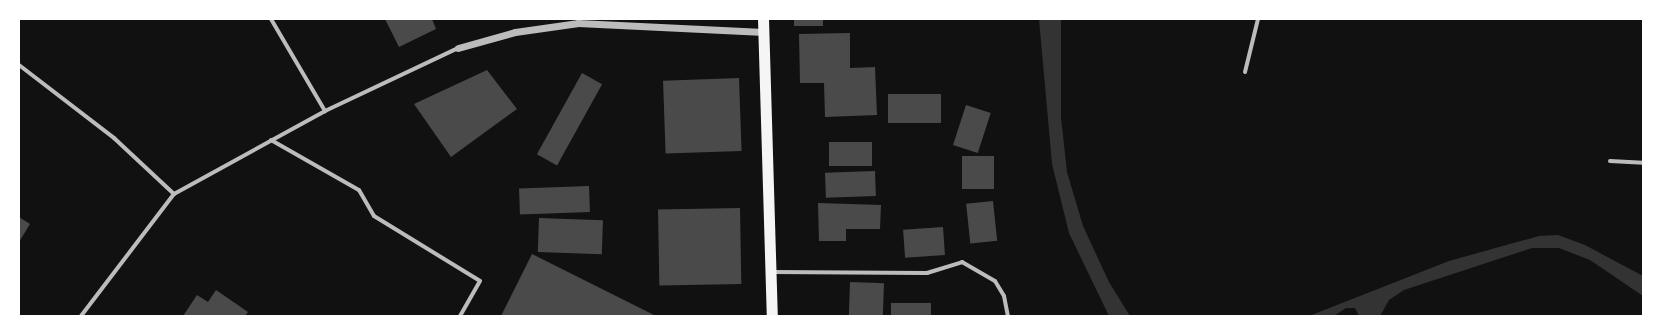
<!DOCTYPE html>
<style>
body{margin:0}
#map{position:relative;width:1662px;height:335px;overflow:hidden;background:#111;font-family:Jost,sans-serif}
div>[style]{position:absolute}
[style*='--x']{left:calc(var(--x)*1px);top:calc(var(--y)*1px);width:calc(var(--w)*1px);rotate:calc(var(--a)*1deg)}
.water>*{inset:0;background:#333}
.building>*{inset:0;background:#4a4a4a;transform-origin:0 0}
.minor>*{height:4px;margin:-2px;padding:0 2px;transform-origin:2px;border-radius:2px;background:#bcbcbc}
.tertiary>*{height:7px;margin:-3.5px;padding:0 3.5px;transform-origin:3.5px;border-radius:3.5px;background:#bcbcbc}
.trunk>*{height:11px;margin:-5.5px;padding:0 5.5px;transform-origin:5.5px;border-radius:5.5px;background:#f5f5f5}
span{translate:-50% -50%;white-space:nowrap;text-align:center;line-height:1.15;-webkit-text-stroke:3px #fff;paint-order:stroke}
.frame{position:absolute;inset:0;border:20px solid #fff;pointer-events:none}
</style>
<div id="map">
<div class="water">
<div style="clip-path:polygon(1039px 19px,1061px 19px,1061px 117px,1067px 172px,1083px 226px,1109px 282px,1130px 316px,1109px 316px,1069px 233px,1052px 164px)"></div>
<div style="clip-path:polygon(1558px 235px,1585px 245px,1643px 276px,1643px 296px,1590px 260px,1559px 248px,1532px 248px,1404px 290px,1389px 300px,1380px 316px,1359px 316px,1355px 308px,1346px 308px,1334px 316px,1309px 316px,1449px 261px,1539px 236px)"></div>
</div>
<div class="building">
<div style="clip-path:polygon(385px 19px,432px 19px,436px 29px,399px 47px)"></div>
<div style="left:794px;top:19px;width:29px;height:7px"></div>
<div style="clip-path:polygon(850px 33px,850px 68px,875px 67px,877px 115px,825px 117px,824px 83px,800px 83px,799px 34px)"></div>
<div style="clip-path:polygon(487px 70px,517px 109px,451px 157px,414px 104px)"></div>
<div style="left:582px;top:73px;width:23px;height:93px;rotate:29deg"></div>
<div style="left:739px;top:78px;width:73px;height:76px;rotate:88deg"></div>
<div style="left:888px;top:94px;width:53px;height:29px"></div>
<div style="left:966px;top:105px;width:26px;height:42px;rotate:18deg"></div>
<div style="left:829px;top:142px;width:43px;height:24px"></div>
<div style="left:962px;top:156px;width:32px;height:33px"></div>
<div style="left:875px;top:171px;width:25px;height:50px;rotate:88deg"></div>
<div style="left:589px;top:186px;width:26px;height:70px;rotate:88deg"></div>
<div style="left:993px;top:201px;width:40px;height:27px;rotate:84deg"></div>
<div style="clip-path:polygon(818px 203px,881px 205px,880px 229px,846px 229px,846px 241px,819px 241px)"></div>
<div style="left:740px;top:208px;width:76px;height:82px;rotate:89deg"></div>
<div style="clip-path:polygon(19px 217px,30px 224px,19px 242px)"></div>
<div style="left:539px;top:218px;width:64px;height:34px;rotate:2deg"></div>
<div style="left:943px;top:227px;width:28px;height:40px;rotate:86deg"></div>
<div style="clip-path:polygon(532px 254px,656px 316px,501px 316px)"></div>
<div style="left:850px;top:282px;width:34px;height:34px;rotate:2deg"></div>
<div style="clip-path:polygon(216px 290px,248px 312px,245px 316px,183px 316px,197px 295px,208px 302px)"></div>
<div style="left:891px;top:303px;width:40px;height:13px"></div>
</div>
<div class="minor">
<div style="--x:271;--y:19;--w:107;--a:59.6"></div>
<div style="--x:19;--y:65;--w:120;--a:37.5"></div>
<div style="--x:114;--y:138;--w:82;--a:43"></div>
<div style="--x:1245;--y:72;--w:55;--a:-76.2"></div>
<div style="--x:271;--y:140;--w:101;--a:29.6"></div>
<div style="--x:359;--y:190;--w:30;--a:60"></div>
<div style="--x:374;--y:216;--w:124;--a:31.5"></div>
<div style="--x:480;--y:281;--w:40;--a:119.7"></div>
<div style="--x:1610;--y:161;--w:33;--a:3"></div>
<div style="--x:772;--y:272;--w:155;--a:0.4"></div>
<div style="--x:927;--y:273;--w:37;--a:-17"></div>
<div style="--x:962;--y:262;--w:38;--a:30"></div>
<div style="--x:995;--y:281;--w:17;--a:59"></div>
<div style="--x:1004;--y:296;--w:20;--a:79"></div>
<div style="--x:81;--y:316;--w:153;--a:-52.7"></div>
<div style="--x:174;--y:194;--w:172;--a:-28.8"></div>
<div style="--x:325;--y:111;--w:147;--a:-25.3"></div>
</div>
<div class="tertiary">
<div style="--x:458;--y:48;--w:59;--a:-15.7"></div>
<div style="--x:515;--y:32;--w:64;--a:-8.1"></div>
<div style="--x:578;--y:23;--w:186;--a:2.8"></div>
</div>
<div class="trunk">
<div style="--x:763;--y:19;--w:297;--a:88.3"></div>
</div>
<div class="frame"></div>
</div>
